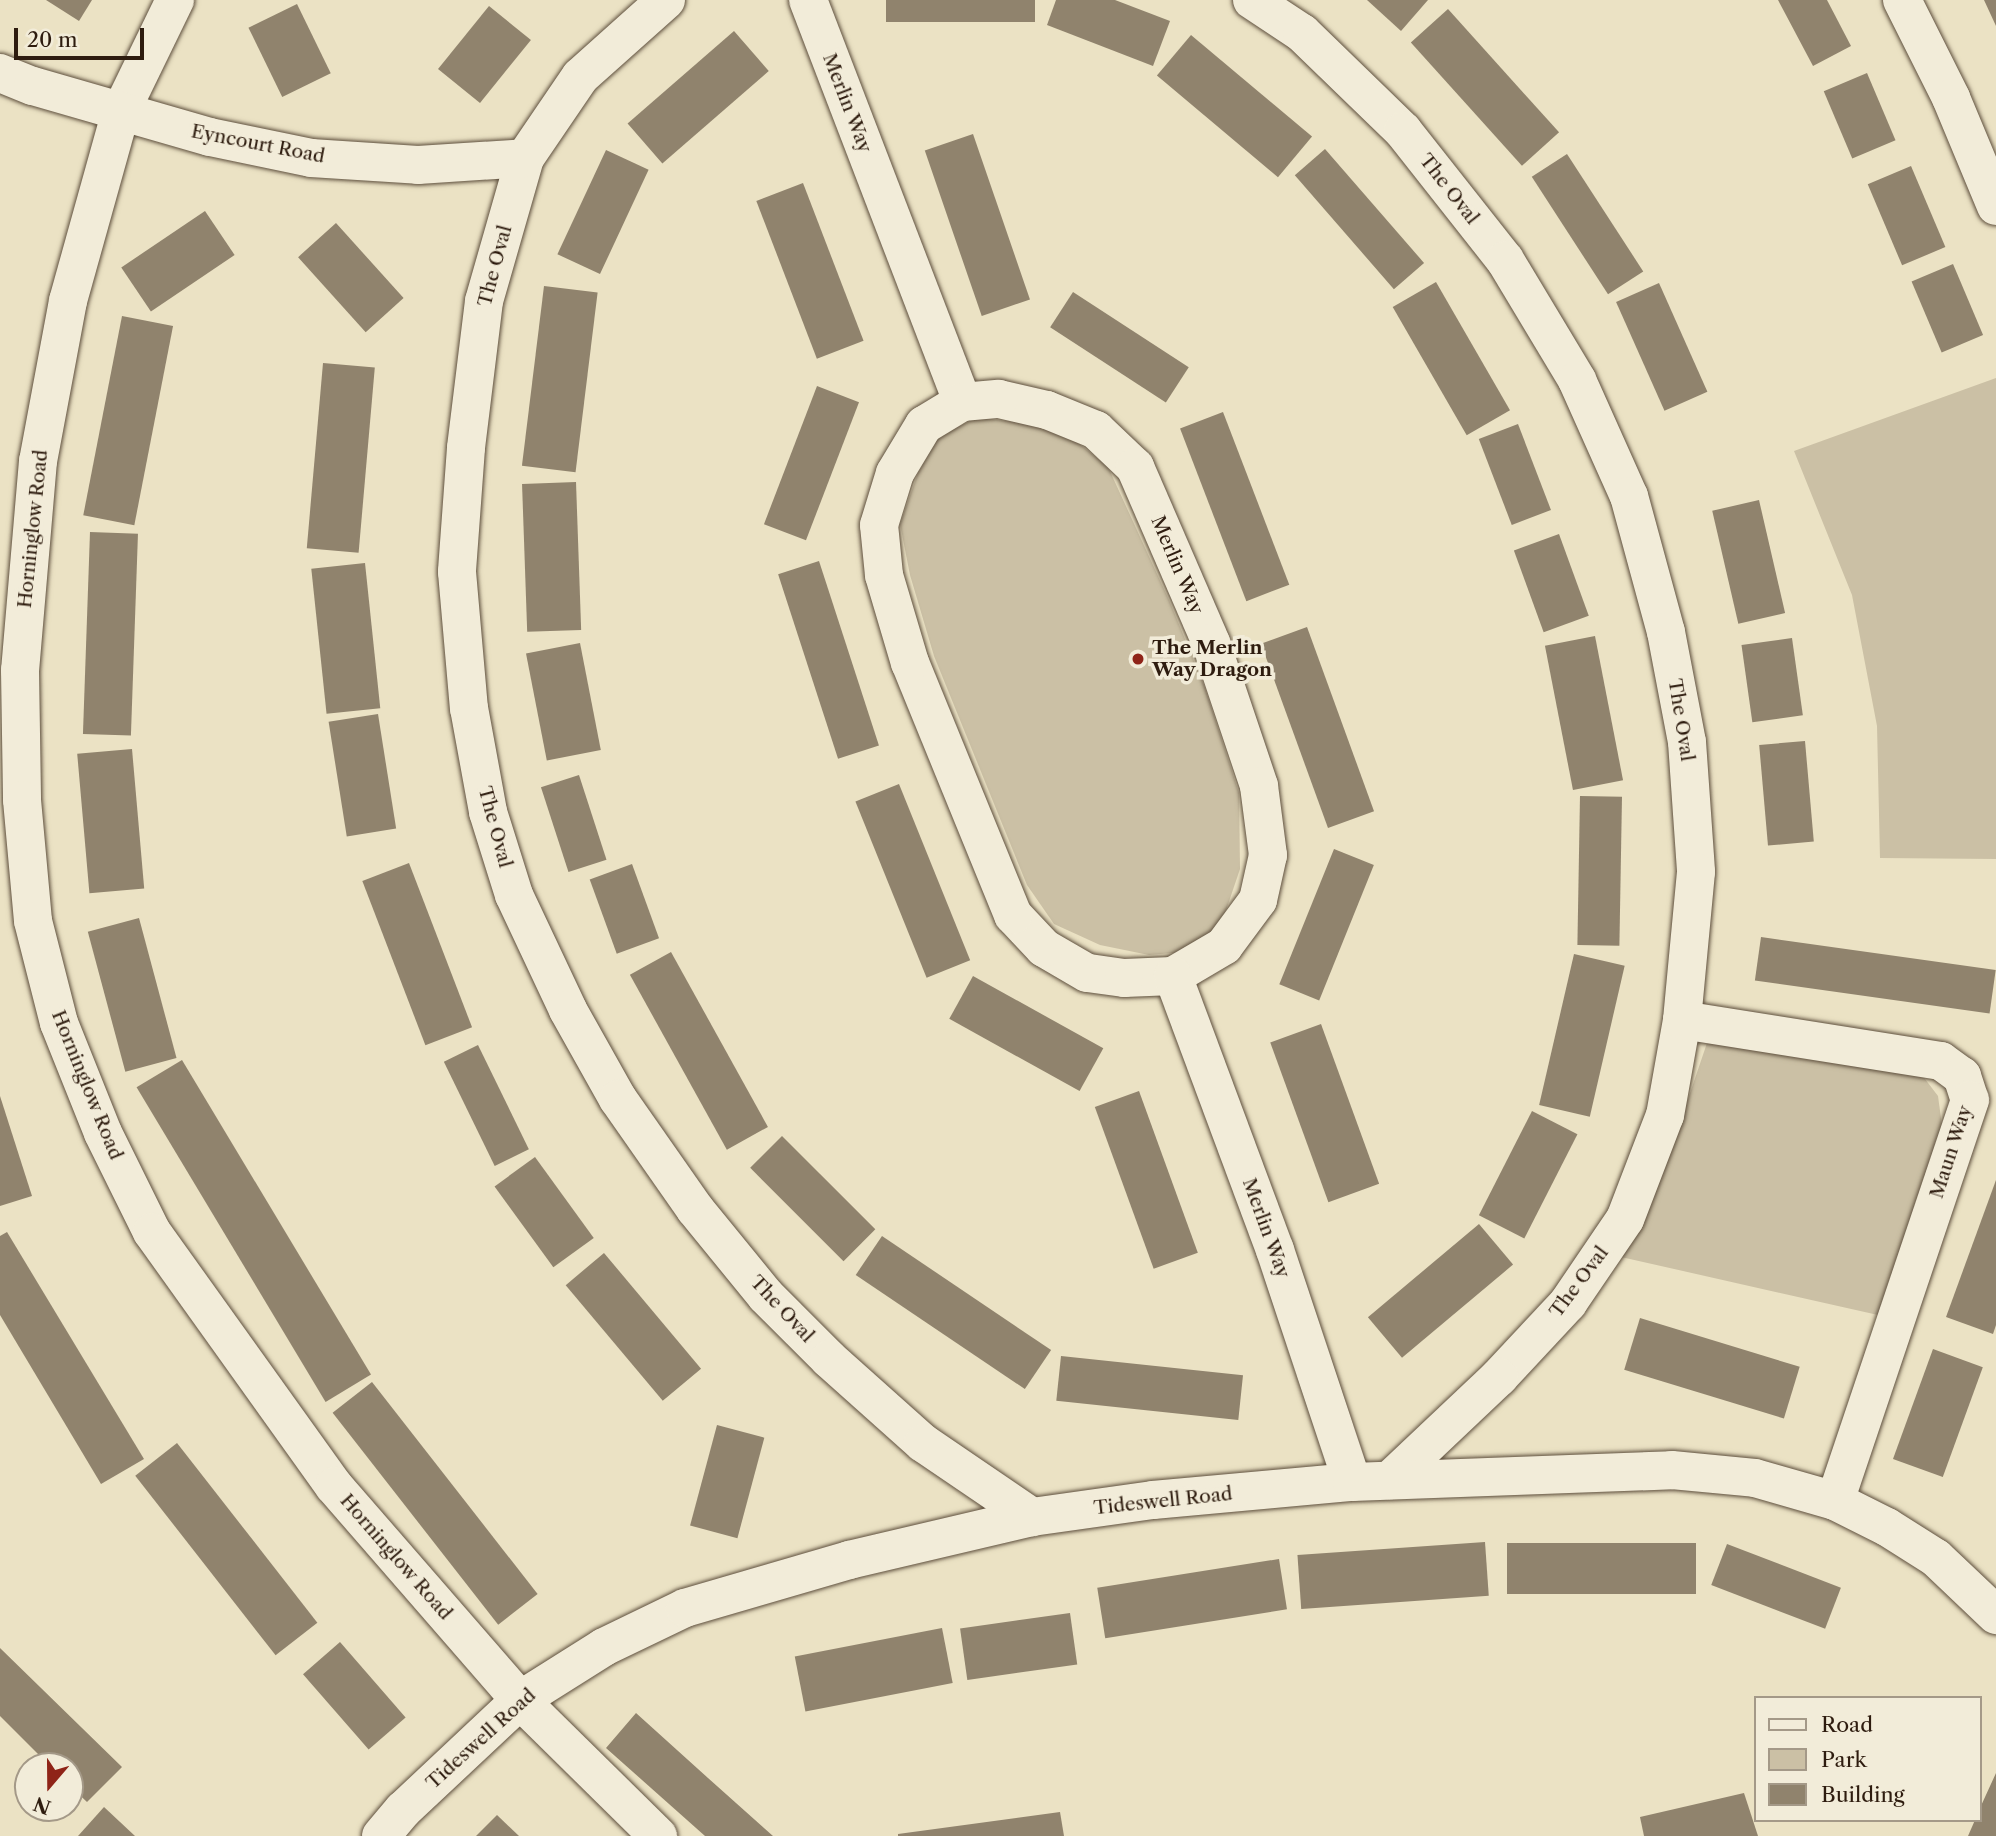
<!DOCTYPE html>
<style>
body{margin:0}
#map{position:relative;width:1996px;height:1836px;overflow:hidden;background:#ebe2c4;font-family:"Libre Caslon Text",serif}
div>[style]{position:absolute}
[style*='--x']{left:calc(var(--x)*1px);top:calc(var(--y)*1px);width:calc(var(--w)*1px);rotate:calc(var(--a)*1deg)}
.green>*{inset:0;background:#cbc0a5}
.building>*{inset:0;background:#90836d;transform-origin:0 0}
.roads{filter:drop-shadow(0 0 2px #5d4e3c) drop-shadow(0 0 2px #5d4e3c)}
.minor>*{height:38px;margin:-19px;padding:0 19px;transform-origin:19px;border-radius:19px;background:#f2ecd9}
.dots>*{width:19px;height:19px;translate:-50% -50%;box-sizing:border-box;border:4px solid #f2ecd9;border-radius:50%}
span{translate:-50% -50%;white-space:nowrap;text-align:center;line-height:1.15;-webkit-text-stroke:7px #f2ecd9;paint-order:stroke}
.street-label{font-size:19px;color:#2e1c0f}
.poi-label{font-size:19px;color:#2e1c0f;font-weight:700}
.left{translate:0 -50%;text-align:left}
.legend{position:absolute;left:1754px;top:1696px;width:228px;height:126px;box-sizing:border-box;background:#f2ecd9;border:2px solid #a49988;margin:0;padding:9px 12px;list-style:none;font-size:21px;color:#2e1c0f}
.legend li{display:flex;align-items:center;gap:14px;height:35px}
.legend b{width:35px;border:2px solid #a49988}
.north{position:absolute;left:14px;top:1752px;width:70px;height:70px;box-sizing:border-box;background:#f2ecd9;border:2px solid #a49988;border-radius:50%;rotate:200deg;font-size:19px;font-weight:700;line-height:28px;text-align:center;color:#2e1c0f}
.north::after{content:'';display:block;margin:auto;width:24px;height:32px;background:#8f2418;clip-path:polygon(50% 0,100% 100%,50% 72%,0 100%)}
.scale{position:absolute;left:14px;top:28px;width:130px;height:32px;box-sizing:border-box;border:4px solid #2e1c0f;border-top:0;padding-left:9px;font-size:21px;line-height:24px;white-space:nowrap;color:#2e1c0f;-webkit-text-stroke:5px #f2ecd9;paint-order:stroke}
</style>
<div id="map">
<div class="green">
<div style="clip-path:polygon(1996px 378px,1996px 859px,1880px 858px,1877px 726px,1852px 595px,1794px 451px)"></div>
<div style="clip-path:polygon(977px 418px,1017px 422px,1067px 434px,1108px 467px,1169px 600px,1205px 688px,1239px 793px,1240px 869px,1219px 931px,1184px 952px,1149px 955px,1100px 945px,1054px 924px,1027px 885px,934px 656px,910px 575px,900px 524px,918px 473px,940px 435px)"></div>
<div style="clip-path:polygon(1707px 1043px,1922px 1075px,1938px 1096px,1943px 1133px,1878px 1315px,1621px 1257px,1667px 1161px)"></div>
</div>
<div class="building">
<div style="clip-path:polygon(46px 0,92px 0,79px 21px)"></div>
<div style="left:886px;top:0;width:149px;height:22px"></div>
<div style="clip-path:polygon(1056px 0,1115px 0,1170px 21px,1153px 66px,1047px 25px)"></div>
<div style="clip-path:polygon(1367px 0,1428px 0,1401px 31px)"></div>
<div style="clip-path:polygon(1778px 0,1827px 0,1851px 46px,1813px 66px)"></div>
<div style="clip-path:polygon(1984px 0,1996px 0,1996px 26px)"></div>
<div style="left:297px;top:4px;width:77px;height:54px;rotate:64deg"></div>
<div style="left:489px;top:6px;width:54px;height:81px;rotate:39deg"></div>
<div style="left:1448px;top:9px;width:166px;height:50px;rotate:48deg"></div>
<div style="left:734px;top:31px;width:53px;height:141px;rotate:49deg"></div>
<div style="left:1191px;top:35px;width:158px;height:53px;rotate:40deg"></div>
<div style="left:1867px;top:73px;width:73px;height:47px;rotate:67deg"></div>
<div style="left:973px;top:134px;width:175px;height:51px;rotate:71deg"></div>
<div style="left:1325px;top:149px;width:151px;height:40px;rotate:49deg"></div>
<div style="left:606px;top:150px;width:47px;height:115px;rotate:25deg"></div>
<div style="left:1567px;top:154px;width:140px;height:42px;rotate:57deg"></div>
<div style="left:1911px;top:166px;width:88px;height:47px;rotate:67deg"></div>
<div style="left:803px;top:183px;width:169px;height:50px;rotate:69deg"></div>
<div style="left:205px;top:211px;width:53px;height:101px;rotate:56deg"></div>
<div style="left:336px;top:223px;width:101px;height:51px;rotate:48deg"></div>
<div style="left:1953px;top:264px;width:77px;height:45px;rotate:67deg"></div>
<div style="left:1436px;top:282px;width:148px;height:50px;rotate:60deg"></div>
<div style="left:1659px;top:283px;width:119px;height:47px;rotate:66deg"></div>
<div style="left:544px;top:286px;width:54px;height:181px;rotate:7deg"></div>
<div style="left:1073px;top:292px;width:138px;height:42px;rotate:33deg"></div>
<div style="left:122px;top:316px;width:52px;height:203px;rotate:11deg"></div>
<div style="left:323px;top:363px;width:52px;height:186px;rotate:5deg"></div>
<div style="left:817px;top:386px;width:45px;height:148px;rotate:21deg"></div>
<div style="left:1223px;top:412px;width:185px;height:46px;rotate:69deg"></div>
<div style="left:1518px;top:424px;width:92px;height:42px;rotate:69deg"></div>
<div style="left:576px;top:482px;width:148px;height:54px;rotate:88deg"></div>
<div style="left:1759px;top:500px;width:116px;height:48px;rotate:77deg"></div>
<div style="left:90px;top:532px;width:48px;height:202px;rotate:2deg"></div>
<div style="left:1559px;top:534px;width:87px;height:48px;rotate:70deg"></div>
<div style="left:819px;top:561px;width:194px;height:43px;rotate:72deg"></div>
<div style="left:365px;top:563px;width:146px;height:54px;rotate:84deg"></div>
<div style="left:1307px;top:627px;width:196px;height:49px;rotate:70deg"></div>
<div style="left:1595px;top:636px;width:147px;height:51px;rotate:79deg"></div>
<div style="left:1792px;top:638px;width:78px;height:51px;rotate:82deg"></div>
<div style="left:580px;top:643px;width:109px;height:55px;rotate:79deg"></div>
<div style="left:378px;top:714px;width:116px;height:50px;rotate:81deg"></div>
<div style="left:1805px;top:741px;width:101px;height:46px;rotate:85deg"></div>
<div style="left:132px;top:749px;width:140px;height:55px;rotate:85deg"></div>
<div style="left:579px;top:775px;width:89px;height:40px;rotate:72deg"></div>
<div style="left:899px;top:784px;width:190px;height:47px;rotate:68deg"></div>
<div style="left:1580px;top:796px;width:42px;height:149px;rotate:1deg"></div>
<div style="left:1334px;top:849px;width:43px;height:146px;rotate:22deg"></div>
<div style="left:409px;top:863px;width:176px;height:50px;rotate:69deg"></div>
<div style="left:632px;top:864px;width:79px;height:45px;rotate:70deg"></div>
<div style="left:139px;top:918px;width:145px;height:53px;rotate:75deg"></div>
<div style="left:1761px;top:937px;width:237px;height:44px;rotate:8deg"></div>
<div style="left:671px;top:952px;width:200px;height:47px;rotate:61deg"></div>
<div style="left:1574px;top:954px;width:52px;height:155px;rotate:13deg"></div>
<div style="left:973px;top:976px;width:149px;height:49px;rotate:29deg"></div>
<div style="left:1321px;top:1024px;width:170px;height:54px;rotate:70deg"></div>
<div style="left:478px;top:1045px;width:116px;height:38px;rotate:64deg"></div>
<div style="left:182px;top:1060px;width:367px;height:53px;rotate:59deg"></div>
<div style="left:1139px;top:1091px;width:172px;height:47px;rotate:70deg"></div>
<div style="clip-path:polygon(0 1096px,32px 1196px,0 1206px)"></div>
<div style="left:1532px;top:1111px;width:51px;height:117px;rotate:27deg"></div>
<div style="left:782px;top:1136px;width:132px;height:45px;rotate:45deg"></div>
<div style="left:535px;top:1157px;width:100px;height:50px;rotate:54deg"></div>
<div style="clip-path:polygon(1996px 1180px,1996px 1325px,1993px 1334px,1946px 1317px)"></div>
<div style="left:1479px;top:1224px;width:53px;height:145px;rotate:50deg"></div>
<div style="clip-path:polygon(7px 1232px,144px 1459px,101px 1484px,0 1315px,0 1236px)"></div>
<div style="left:882px;top:1236px;width:204px;height:47px;rotate:34deg"></div>
<div style="left:604px;top:1253px;width:151px;height:50px;rotate:50deg"></div>
<div style="left:1640px;top:1318px;width:167px;height:54px;rotate:17deg"></div>
<div style="left:1933px;top:1349px;width:53px;height:117px;rotate:20deg"></div>
<div style="left:1061px;top:1356px;width:183px;height:45px;rotate:6deg"></div>
<div style="left:372px;top:1382px;width:269px;height:50px;rotate:52deg"></div>
<div style="left:717px;top:1425px;width:49px;height:104px;rotate:15deg"></div>
<div style="left:177px;top:1443px;width:228px;height:53px;rotate:52deg"></div>
<div style="left:1485px;top:1542px;width:54px;height:188px;rotate:86deg"></div>
<div style="left:1507px;top:1543px;width:189px;height:51px"></div>
<div style="left:1727px;top:1544px;width:122px;height:44px;rotate:21deg"></div>
<div style="left:1279px;top:1559px;width:51px;height:184px;rotate:81deg"></div>
<div style="left:1070px;top:1613px;width:52px;height:111px;rotate:82deg"></div>
<div style="left:942px;top:1628px;width:56px;height:150px;rotate:79deg"></div>
<div style="left:340px;top:1642px;width:100px;height:49px;rotate:49deg"></div>
<div style="clip-path:polygon(0 1648px,122px 1767px,87px 1802px,70px 1786px,70px 1766px,50px 1766px,0 1716px)"></div>
<div style="clip-path:polygon(636px 1713px,708px 1778px,773px 1836px,705px 1836px,606px 1748px)"></div>
<div style="clip-path:polygon(1996px 1773px,1996px 1836px,1968px 1836px,1975px 1820px,1980px 1820px,1980px 1808px)"></div>
<div style="clip-path:polygon(1744px 1793px,1758px 1836px,1644px 1836px,1640px 1817px)"></div>
<div style="clip-path:polygon(104px 1807px,135px 1836px,78px 1836px)"></div>
<div style="clip-path:polygon(1060px 1812px,1064px 1836px,898px 1836px,898px 1834px)"></div>
<div style="clip-path:polygon(497px 1815px,519px 1836px,476px 1836px)"></div>
</div>
<div class="roads">
<div class="minor">
<div style="--x:175;--y:0;--w:123;--a:115.9"></div>
<div style="--x:121;--y:111;--w:197;--a:105.6"></div>
<div style="--x:68;--y:301;--w:163;--a:100.6"></div>
<div style="--x:38;--y:461;--w:210;--a:94.9"></div>
<div style="--x:20;--y:670;--w:130;--a:89.1"></div>
<div style="--x:22;--y:800;--w:121;--a:84.8"></div>
<div style="--x:33;--y:921;--w:105;--a:75.7"></div>
<div style="--x:59;--y:1023;--w:118;--a:68.2"></div>
<div style="--x:103;--y:1133;--w:110;--a:63.7"></div>
<div style="--x:152;--y:1232;--w:312;--a:54.4"></div>
<div style="--x:334;--y:1486;--w:284;--a:49"></div>
<div style="--x:520;--y:1700;--w:194;--a:44.6"></div>
<div style="--x:666;--y:0;--w:115;--a:138.2"></div>
<div style="--x:580;--y:77;--w:98;--a:124.2"></div>
<div style="--x:525;--y:158;--w:149;--a:106"></div>
<div style="--x:484;--y:301;--w:148;--a:97"></div>
<div style="--x:466;--y:448;--w:124;--a:94.2"></div>
<div style="--x:457;--y:572;--w:137;--a:85"></div>
<div style="--x:469;--y:708;--w:106;--a:79.6"></div>
<div style="--x:488;--y:812;--w:87;--a:72.6"></div>
<div style="--x:514;--y:895;--w:127;--a:64.8"></div>
<div style="--x:568;--y:1010;--w:102;--a:60.7"></div>
<div style="--x:618;--y:1099;--w:134;--a:55"></div>
<div style="--x:695;--y:1209;--w:112;--a:50.8"></div>
<div style="--x:766;--y:1296;--w:89;--a:45"></div>
<div style="--x:829;--y:1359;--w:126;--a:41.8"></div>
<div style="--x:923;--y:1443;--w:132;--a:34.2"></div>
<div style="--x:808;--y:0;--w:430;--a:69"></div>
<div style="--x:1252;--y:0;--w:60;--a:33.4"></div>
<div style="--x:1302;--y:33;--w:141;--a:44.1"></div>
<div style="--x:1403;--y:131;--w:164;--a:51.7"></div>
<div style="--x:1505;--y:260;--w:140;--a:59"></div>
<div style="--x:1577;--y:380;--w:127;--a:65.9"></div>
<div style="--x:1629;--y:496;--w:141;--a:74.8"></div>
<div style="--x:1666;--y:632;--w:112;--a:79.2"></div>
<div style="--x:1687;--y:742;--w:130;--a:86"></div>
<div style="--x:1696;--y:872;--w:149;--a:95.4"></div>
<div style="--x:1682;--y:1020;--w:97;--a:100.1"></div>
<div style="--x:1665;--y:1115;--w:111;--a:111"></div>
<div style="--x:1625;--y:1219;--w:102;--a:124.2"></div>
<div style="--x:1568;--y:1303;--w:101;--a:133"></div>
<div style="--x:1499;--y:1377;--w:150;--a:136.6"></div>
<div style="--x:1902;--y:0;--w:110;--a:63.4"></div>
<div style="--x:1951;--y:98;--w:117;--a:67.4"></div>
<div style="--x:0;--y:73;--w:35;--a:22"></div>
<div style="--x:33;--y:86;--w:184;--a:16.1"></div>
<div style="--x:210;--y:137;--w:103;--a:11.7"></div>
<div style="--x:311;--y:158;--w:107;--a:3.7"></div>
<div style="--x:418;--y:165;--w:107;--a:-3.7"></div>
<div style="--x:999;--y:399;--w:49;--a:12.9"></div>
<div style="--x:1047;--y:410;--w:53;--a:22.2"></div>
<div style="--x:1096;--y:430;--w:54;--a:43.5"></div>
<div style="--x:1135;--y:467;--w:192;--a:66.6"></div>
<div style="--x:1211;--y:643;--w:151;--a:71.4"></div>
<div style="--x:1259;--y:786;--w:70;--a:82.6"></div>
<div style="--x:1268;--y:855;--w:46;--a:102.5"></div>
<div style="--x:1258;--y:900;--w:57;--a:126.5"></div>
<div style="--x:1224;--y:946;--w:59;--a:149.5"></div>
<div style="--x:1173;--y:976;--w:49;--a:177.7"></div>
<div style="--x:1124;--y:978;--w:37;--a:-172"></div>
<div style="--x:1087;--y:973;--w:50;--a:-149.8"></div>
<div style="--x:1044;--y:948;--w:45;--a:-133.2"></div>
<div style="--x:1013;--y:915;--w:272;--a:-112.2"></div>
<div style="--x:910;--y:663;--w:92;--a:-106.5"></div>
<div style="--x:884;--y:575;--w:50;--a:-95.7"></div>
<div style="--x:879;--y:525;--w:54;--a:-72.9"></div>
<div style="--x:895;--y:473;--w:56;--a:-58.9"></div>
<div style="--x:924;--y:425;--w:44;--a:-31.2"></div>
<div style="--x:962;--y:402;--w:37;--a:-5"></div>
<div style="--x:1173;--y:976;--w:292;--a:69.6"></div>
<div style="--x:1275;--y:1250;--w:244;--a:71.6"></div>
<div style="--x:1682;--y:1020;--w:262;--a:9"></div>
<div style="--x:1941;--y:1061;--w:26;--a:36"></div>
<div style="--x:1962;--y:1076;--w:25;--a:72"></div>
<div style="--x:1970;--y:1100;--w:423;--a:108.6"></div>
<div style="--x:381;--y:1836;--w:34;--a:-50"></div>
<div style="--x:403;--y:1810;--w:161;--a:-43.2"></div>
<div style="--x:520;--y:1700;--w:99;--a:-32.2"></div>
<div style="--x:604;--y:1647;--w:90;--a:-25.7"></div>
<div style="--x:685;--y:1608;--w:171;--a:-16.3"></div>
<div style="--x:849;--y:1560;--w:188;--a:-13.2"></div>
<div style="--x:1032;--y:1517;--w:122;--a:-8"></div>
<div style="--x:1153;--y:1500;--w:200;--a:-5.2"></div>
<div style="--x:1352;--y:1482;--w:320;--a:-2.1"></div>
<div style="--x:1672;--y:1470;--w:83;--a:5.5"></div>
<div style="--x:1755;--y:1478;--w:83;--a:16"></div>
<div style="--x:1835;--y:1501;--w:58;--a:26.6"></div>
<div style="--x:1887;--y:1527;--w:58;--a:32.3"></div>
<div style="--x:1936;--y:1558;--w:83;--a:43.5"></div>
</div>
</div>
<div class="dots">
<div style="left:1138px;top:659px;background:#8f2418"></div>
</div>
<div class="street-label">
<span style="left:847px;top:103px;rotate:69deg">Merlin Way</span>
<span style="left:258px;top:144px;rotate:11deg">Eyncourt Road</span>
<span style="left:1449px;top:189px;rotate:52deg">The Oval</span>
<span style="left:495px;top:266px;rotate:-75deg">The Oval</span>
<span style="left:33px;top:529px;rotate:-84deg">Horninglow Road</span>
<span style="left:1177px;top:565px;rotate:67deg">Merlin Way</span>
<span style="left:1681px;top:720px;rotate:81deg">The Oval</span>
<span style="left:495px;top:827px;rotate:75deg">The Oval</span>
<span style="left:87px;top:1085px;rotate:68deg">Horninglow Road</span>
<span style="left:1951px;top:1152px;rotate:-72deg">Maun Way</span>
<span style="left:1266px;top:1228px;rotate:70deg">Merlin Way</span>
<span style="left:1579px;top:1282px;rotate:-53deg">The Oval</span>
<span style="left:782px;top:1309px;rotate:47deg">The Oval</span>
<span style="left:1163px;top:1501px;rotate:-6deg">Tideswell Road</span>
<span style="left:396px;top:1557px;rotate:49deg">Horninglow Road</span>
<span style="left:481px;top:1739px;rotate:-42deg">Tideswell Road</span>
</div>
<div class="poi-label">
<span class="left" style="left:1152px;top:659px">The Merlin<br>Way Dragon</span>
</div>
<ul class="legend">
<li><b style="height:9px;background:#f2ecd9"></b>Road</li>
<li><b style="height:19px;background:#cbc0a5"></b>Park</li>
<li><b style="height:19px;background:#90836d"></b>Building</li>
</ul>
<div class="north">N</div>
<div class="scale">20 m</div>
</div>
